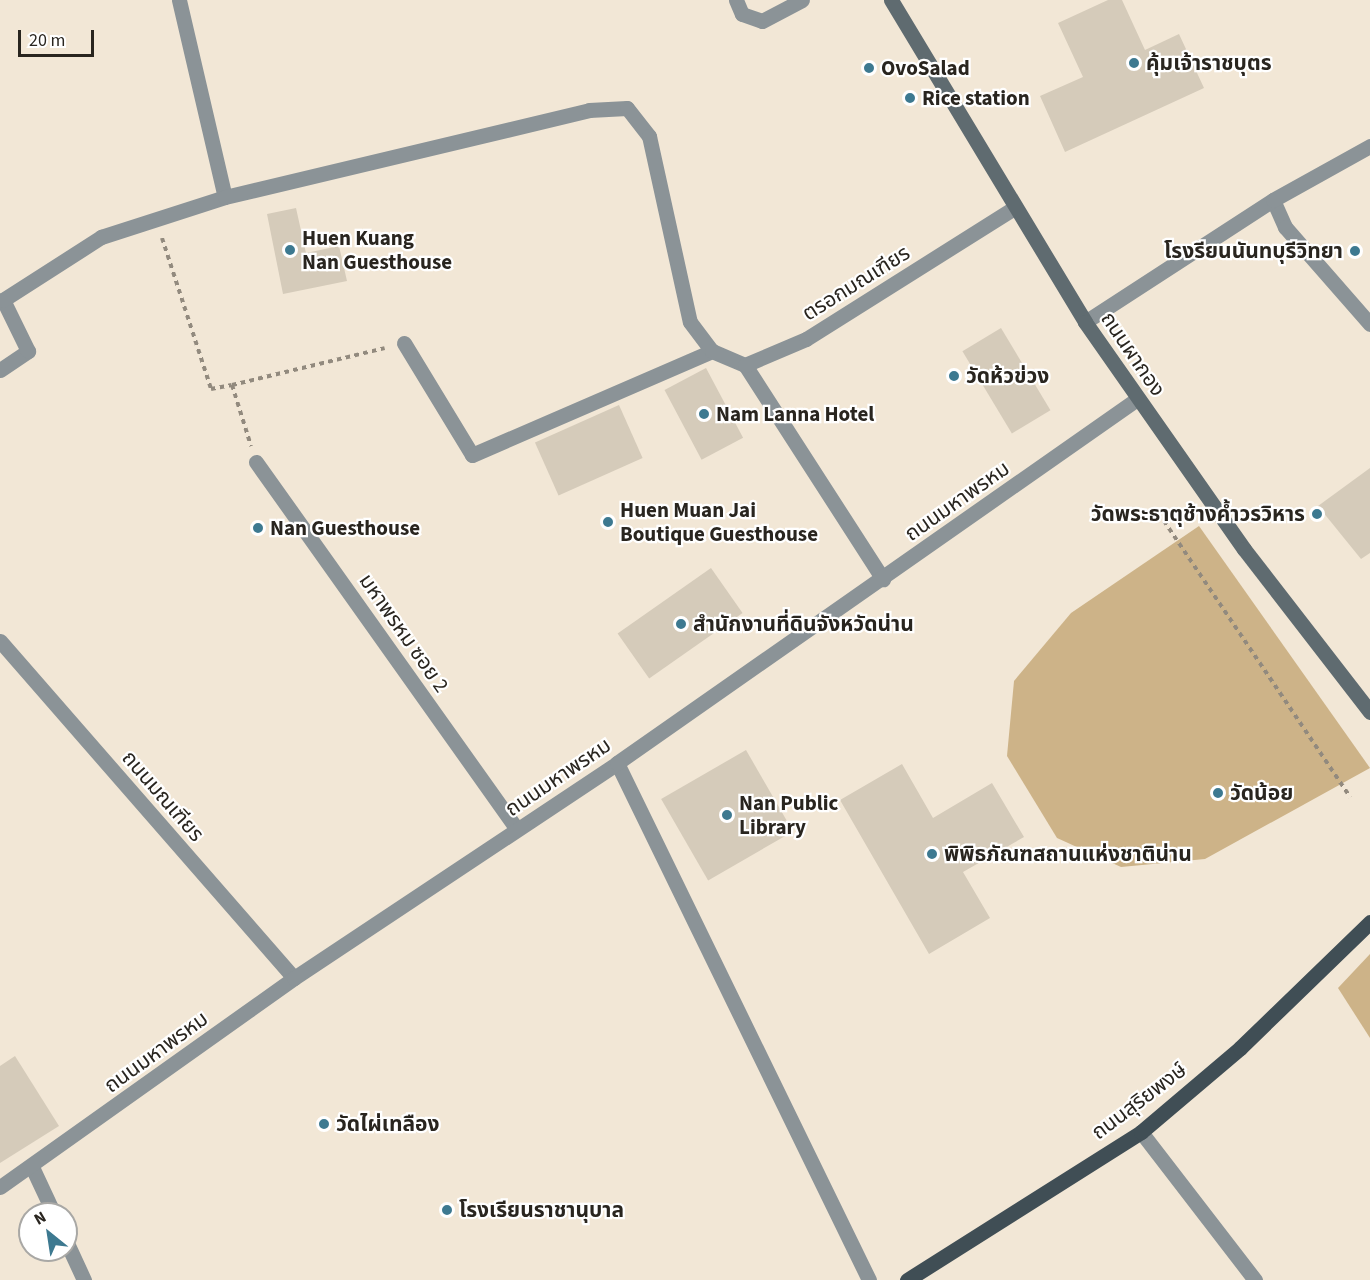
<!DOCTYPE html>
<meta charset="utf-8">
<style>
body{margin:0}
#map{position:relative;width:1370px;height:1280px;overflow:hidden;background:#f2e7d6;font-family:"Source Sans 3","Noto Sans Thai",sans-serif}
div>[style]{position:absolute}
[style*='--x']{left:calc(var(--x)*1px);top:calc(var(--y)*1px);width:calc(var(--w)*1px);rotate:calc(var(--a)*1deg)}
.green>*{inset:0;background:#cdb388}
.building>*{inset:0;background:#d5cbba;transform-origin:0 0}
.path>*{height:4px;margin-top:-2px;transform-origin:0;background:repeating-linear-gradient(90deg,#928a7e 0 4.5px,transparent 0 9px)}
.service>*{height:15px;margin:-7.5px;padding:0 7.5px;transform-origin:7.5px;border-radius:7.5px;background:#8b9397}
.minor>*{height:15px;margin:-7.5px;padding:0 7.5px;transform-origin:7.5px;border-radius:7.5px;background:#8b9397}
.secondary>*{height:15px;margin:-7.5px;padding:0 7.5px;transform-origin:7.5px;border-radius:7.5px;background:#5f6b70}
.primary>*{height:15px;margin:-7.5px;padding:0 7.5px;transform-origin:7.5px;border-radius:7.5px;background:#404e55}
.dots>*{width:16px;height:16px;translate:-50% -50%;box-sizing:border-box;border:3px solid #fff;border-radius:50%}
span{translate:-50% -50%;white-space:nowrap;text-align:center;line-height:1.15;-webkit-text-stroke:4.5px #fff;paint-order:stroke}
.poi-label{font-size:21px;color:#29251f;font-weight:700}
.left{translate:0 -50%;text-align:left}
.right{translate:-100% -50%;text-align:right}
.street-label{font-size:21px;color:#29251f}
.north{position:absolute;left:18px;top:1202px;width:60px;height:60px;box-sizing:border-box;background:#fff;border:2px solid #a9a8a5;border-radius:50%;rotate:330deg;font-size:16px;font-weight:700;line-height:24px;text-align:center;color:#29251f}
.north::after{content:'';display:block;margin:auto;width:21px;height:27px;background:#3d7990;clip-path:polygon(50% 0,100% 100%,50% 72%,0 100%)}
.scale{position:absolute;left:18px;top:30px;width:76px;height:27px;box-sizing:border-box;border:3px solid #29251f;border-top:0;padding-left:8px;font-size:18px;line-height:21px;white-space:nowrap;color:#29251f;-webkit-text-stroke:4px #fff;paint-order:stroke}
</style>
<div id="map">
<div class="green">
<div style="clip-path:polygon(1199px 526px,1370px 768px,1205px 859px,1121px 867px,1057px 838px,1007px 756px,1014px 681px,1071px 613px)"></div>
<div style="clip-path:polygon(1370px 954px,1370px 1038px,1338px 988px)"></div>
</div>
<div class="building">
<div style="clip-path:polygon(1108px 0,1122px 0,1145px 50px,1179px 34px,1204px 88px,1065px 152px,1040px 96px,1083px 77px,1058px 23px)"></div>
<div style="clip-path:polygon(296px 208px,306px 253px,339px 246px,347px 281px,283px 294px,267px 214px)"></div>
<div style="left:1001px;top:328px;width:96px;height:45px;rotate:59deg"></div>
<div style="left:706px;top:368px;width:79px;height:47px;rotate:62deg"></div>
<div style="left:619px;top:405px;width:58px;height:92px;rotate:66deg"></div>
<div style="clip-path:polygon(1370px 468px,1370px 553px,1361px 559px,1318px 506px)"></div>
<div style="left:711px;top:568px;width:55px;height:114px;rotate:55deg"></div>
<div style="left:746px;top:750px;width:94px;height:98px;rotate:60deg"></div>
<div style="clip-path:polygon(902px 764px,933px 818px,992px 783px,1024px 837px,963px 872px,990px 918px,929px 954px,840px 800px)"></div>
<div style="clip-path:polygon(15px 1056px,59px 1126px,0 1163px,0 1066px)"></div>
</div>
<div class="path">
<div style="--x:162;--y:238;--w:159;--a:72"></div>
<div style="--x:211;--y:389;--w:21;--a:-11"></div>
<div style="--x:232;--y:385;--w:64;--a:72.7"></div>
<div style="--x:232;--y:385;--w:157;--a:-13.6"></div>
<div style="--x:1164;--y:521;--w:333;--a:56"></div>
</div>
<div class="service">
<div style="--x:736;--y:0;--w:15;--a:67"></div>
<div style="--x:742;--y:14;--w:21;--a:19"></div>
<div style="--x:762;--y:21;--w:45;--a:-27.7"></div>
<div style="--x:1273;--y:200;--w:30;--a:66"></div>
<div style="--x:1285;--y:227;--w:129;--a:48.8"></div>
<div style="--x:404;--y:343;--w:131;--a:58.7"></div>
<div style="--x:472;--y:455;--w:262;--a:-23.4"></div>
<div style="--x:745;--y:365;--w:255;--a:57.2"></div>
<div style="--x:1141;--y:1132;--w:187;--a:52.4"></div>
</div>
<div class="minor">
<div style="--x:179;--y:0;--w:202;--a:76.9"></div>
<div style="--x:1085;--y:322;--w:224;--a:-33"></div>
<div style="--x:1273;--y:200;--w:111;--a:-29.1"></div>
<div style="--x:0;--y:370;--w:34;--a:-34"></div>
<div style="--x:28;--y:351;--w:57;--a:-116.1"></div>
<div style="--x:3;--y:300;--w:117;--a:-32.7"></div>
<div style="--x:101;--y:237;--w:130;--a:-17.9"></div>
<div style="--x:225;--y:197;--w:374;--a:-13.4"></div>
<div style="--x:589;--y:110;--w:38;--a:-3"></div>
<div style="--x:627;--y:108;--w:36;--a:52"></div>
<div style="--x:649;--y:136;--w:190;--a:77.6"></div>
<div style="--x:690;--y:322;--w:36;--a:53"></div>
<div style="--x:712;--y:351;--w:36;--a:23"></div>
<div style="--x:745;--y:365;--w:66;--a:-23.1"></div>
<div style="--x:806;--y:339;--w:246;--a:-32.2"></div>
<div style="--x:256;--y:462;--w:450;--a:54.6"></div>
<div style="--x:0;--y:641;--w:447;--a:48.9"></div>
<div style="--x:617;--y:763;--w:575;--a:64.01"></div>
<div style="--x:32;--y:1167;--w:52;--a:64.9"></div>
<div style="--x:0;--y:1187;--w:361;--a:-35.4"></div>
<div style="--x:294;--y:978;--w:388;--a:-33.6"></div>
<div style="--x:617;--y:763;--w:635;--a:-34.99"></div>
<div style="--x:66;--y:1241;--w:43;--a:65.2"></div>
</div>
<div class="secondary">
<div style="--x:891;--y:0;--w:376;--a:58.9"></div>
<div style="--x:1085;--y:322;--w:277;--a:55"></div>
<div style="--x:1244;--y:549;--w:206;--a:52.3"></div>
</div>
<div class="primary">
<div style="--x:907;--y:1280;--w:277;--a:-32.3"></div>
<div style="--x:1141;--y:1132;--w:130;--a:-40.3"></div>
<div style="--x:1240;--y:1048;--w:181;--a:-44.1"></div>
</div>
<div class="dots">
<div style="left:1134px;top:63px;background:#3d7990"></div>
<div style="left:869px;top:68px;background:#3d7990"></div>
<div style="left:910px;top:98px;background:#3d7990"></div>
<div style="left:290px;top:250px;background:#3d7990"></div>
<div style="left:1355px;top:251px;background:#3d7990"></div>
<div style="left:954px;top:376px;background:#3d7990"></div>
<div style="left:704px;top:414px;background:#3d7990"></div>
<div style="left:1317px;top:514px;background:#3d7990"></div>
<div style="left:608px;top:522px;background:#3d7990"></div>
<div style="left:258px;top:528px;background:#3d7990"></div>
<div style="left:681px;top:624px;background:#3d7990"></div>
<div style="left:1218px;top:793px;background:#3d7990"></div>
<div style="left:727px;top:815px;background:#3d7990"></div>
<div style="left:932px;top:854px;background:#3d7990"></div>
<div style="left:324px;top:1124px;background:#3d7990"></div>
<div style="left:447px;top:1210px;background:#3d7990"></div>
</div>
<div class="poi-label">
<span class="left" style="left:1146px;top:63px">คุ้มเจ้าราชบุตร</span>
<span class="left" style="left:881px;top:68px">OvoSalad</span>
<span class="left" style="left:922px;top:98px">Rice station</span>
<span class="left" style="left:302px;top:250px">Huen Kuang<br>Nan Guesthouse</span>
<span class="right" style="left:1343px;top:251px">โรงรียนนันทบุรีวิทยา</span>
<span class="left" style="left:966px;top:376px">วัดห้วข่วง</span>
<span class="left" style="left:716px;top:414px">Nam Lanna Hotel</span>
<span class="left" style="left:620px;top:522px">Huen Muan Jai<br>Boutique Guesthouse</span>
<span class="right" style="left:1305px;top:514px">วัดพระธาตุช้างค้ำวรวิหาร</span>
<span class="left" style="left:270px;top:528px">Nan Guesthouse</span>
<span class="left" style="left:693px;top:624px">สำนักงานที่ดินจังหวัดน่าน</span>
<span class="left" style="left:1230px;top:793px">วัดน้อย</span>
<span class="left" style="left:739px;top:815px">Nan Public<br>Library</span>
<span class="left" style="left:944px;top:854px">พิพิธภัณฑสถานแห่งชาติน่าน</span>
<span class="left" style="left:336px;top:1124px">วัดไผ่เทลือง</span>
<span class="left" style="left:459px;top:1210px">โรงเรียนราชานุบาล</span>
</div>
<div class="street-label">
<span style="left:856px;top:283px;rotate:-32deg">ตรอกมณเฑียร</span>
<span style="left:1133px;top:354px;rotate:56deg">ถนนผากอง</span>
<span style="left:957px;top:501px;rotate:-35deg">ถนนมหาพรหม</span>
<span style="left:404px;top:633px;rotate:55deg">มหาพรหม ซอย 2</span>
<span style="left:558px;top:777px;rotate:-34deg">ถนนมหาพรหม</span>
<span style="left:163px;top:796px;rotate:49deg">ถนนมณเฑียร</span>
<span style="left:156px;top:1052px;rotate:-36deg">ถนนมหาพรหม</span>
<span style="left:1139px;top:1101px;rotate:-37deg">ถนนสุริยพงษ์</span>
</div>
<div class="north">N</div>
<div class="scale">20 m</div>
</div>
